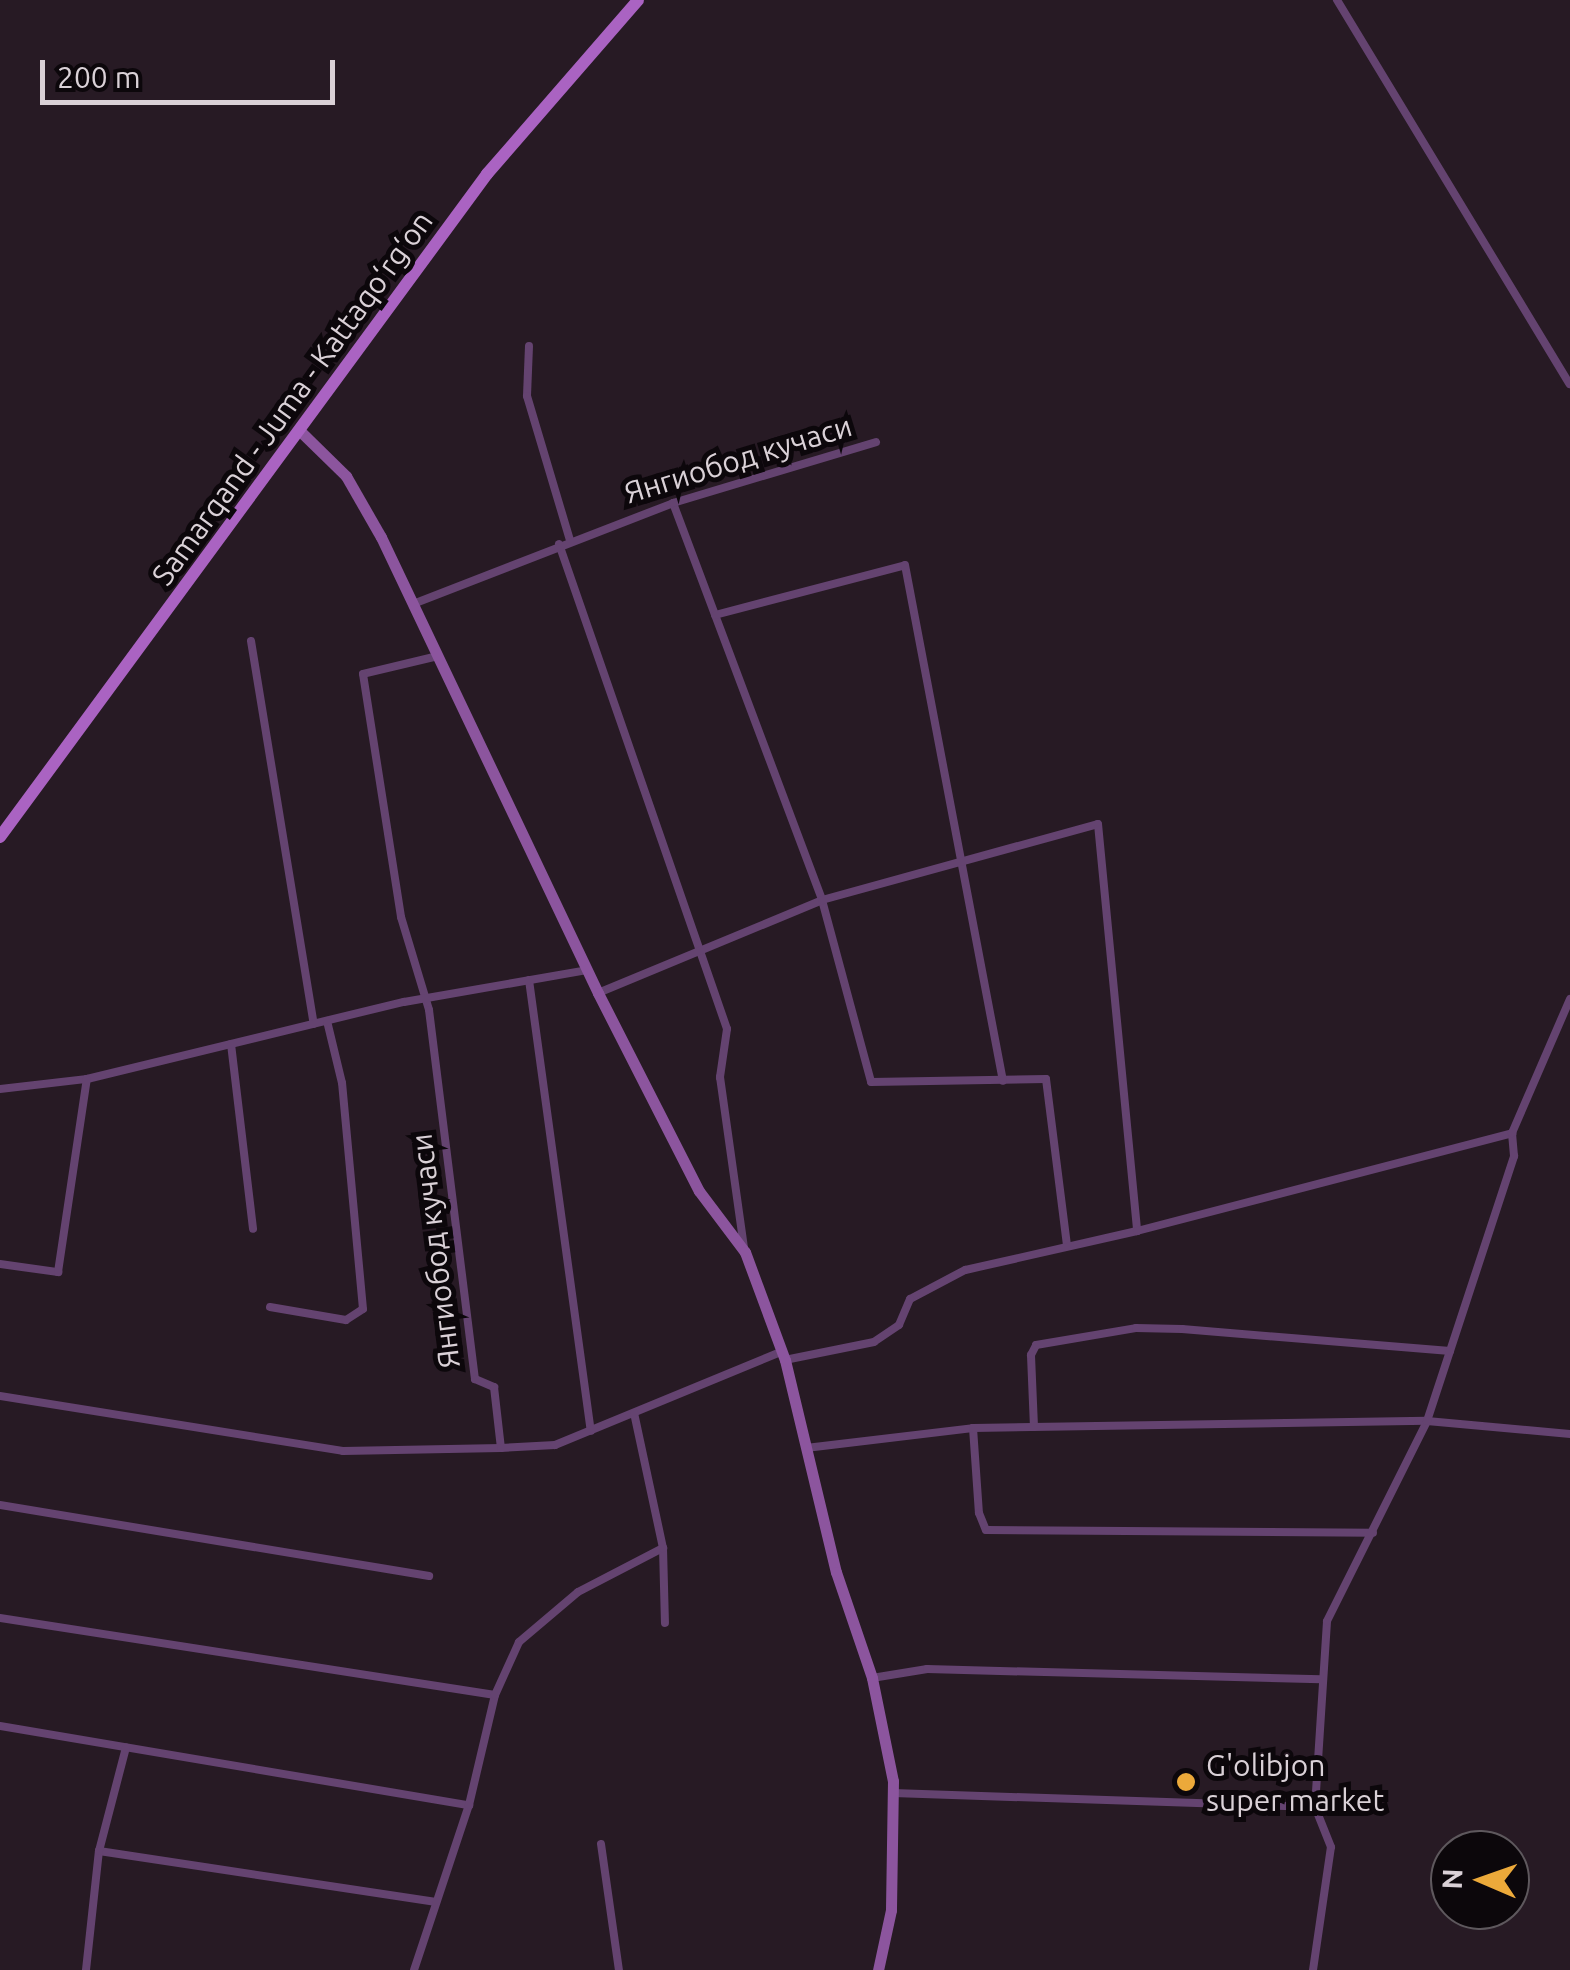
<!DOCTYPE html>
<meta charset="utf-8">
<style>
body{margin:0}
#map{position:relative;width:1570px;height:1970px;overflow:hidden;background:#271a24;font-family:Ubuntu,sans-serif}
div>[style]{position:absolute}
[style*='--x']{left:calc(var(--x)*1px);top:calc(var(--y)*1px);width:calc(var(--w)*1px);rotate:calc(var(--a)*1deg)}
.street>*{height:8px;margin:-4px;padding:0 4px;transform-origin:4px;border-radius:4px;background:#644370}
.secondary>*{height:11px;margin:-5.5px;padding:0 5.5px;transform-origin:5.5px;border-radius:5.5px;background:#8c559e}
.primary>*{height:12px;margin:-6px;padding:0 6px;transform-origin:6px;border-radius:6px;background:#aa63c2}
.dots>*{width:28px;height:28px;translate:-50% -50%;box-sizing:border-box;border:5px solid #0c070b;border-radius:50%}
span{translate:-50% -50%;white-space:nowrap;text-align:center;line-height:1.15;-webkit-text-stroke:10px #0c070b;paint-order:stroke}
.street-label{font-size:30px;color:#dad1d7}
.poi-label{font-size:30px;color:#dad1d7}
.left{translate:0 -50%;text-align:left}
.north{position:absolute;left:1430px;top:1830px;width:100px;height:100px;box-sizing:border-box;background:#0c070b;border:2px solid #5e585d;border-radius:50%;rotate:272deg;font-size:28px;font-weight:700;line-height:40px;text-align:center;color:#dad1d7}
.north::after{content:'';display:block;margin:auto;width:35px;height:45px;background:#eca93a;clip-path:polygon(50% 0,100% 100%,50% 72%,0 100%)}
.scale{position:absolute;left:40px;top:60px;width:295px;height:45px;box-sizing:border-box;border:5px solid #dad1d7;border-top:0;padding-left:12px;font-size:30px;line-height:35px;white-space:nowrap;color:#dad1d7;-webkit-text-stroke:8px #0c070b;paint-order:stroke}
</style>
<div id="map">
<div class="street">
<div style="--x:1337;--y:0;--w:449;--a:58.8"></div>
<div style="--x:529;--y:346;--w:50;--a:92.3"></div>
<div style="--x:527;--y:396;--w:150;--a:73.4"></div>
<div style="--x:673;--y:503;--w:424;--a:69.4"></div>
<div style="--x:822;--y:900;--w:188;--a:74.9"></div>
<div style="--x:871;--y:1082;--w:175;--a:-1"></div>
<div style="--x:1046;--y:1079;--w:168;--a:82.8"></div>
<div style="--x:559;--y:544;--w:513;--a:70.89"></div>
<div style="--x:727;--y:1029;--w:49;--a:98.3"></div>
<div style="--x:720;--y:1077;--w:173;--a:82"></div>
<div style="--x:413;--y:604;--w:279;--a:-21.2"></div>
<div style="--x:673;--y:503;--w:212;--a:-16.7"></div>
<div style="--x:715;--y:615;--w:196;--a:-14.7"></div>
<div style="--x:905;--y:565;--w:525;--a:79.25"></div>
<div style="--x:251;--y:641;--w:388;--a:80.7"></div>
<div style="--x:438;--y:656;--w:77;--a:166.5"></div>
<div style="--x:363;--y:674;--w:246;--a:81.1"></div>
<div style="--x:401;--y:917;--w:97;--a:73.2"></div>
<div style="--x:429;--y:1010;--w:372;--a:82.9"></div>
<div style="--x:475;--y:1379;--w:21;--a:23"></div>
<div style="--x:494;--y:1387;--w:61;--a:83.5"></div>
<div style="--x:529;--y:980;--w:455;--a:82.2"></div>
<div style="--x:598;--y:993;--w:243;--a:-22.5"></div>
<div style="--x:822;--y:900;--w:286;--a:-15.4"></div>
<div style="--x:1098;--y:824;--w:409;--a:84.5"></div>
<div style="--x:1137;--y:1231;--w:176;--a:167.2"></div>
<div style="--x:965;--y:1270;--w:62;--a:152.2"></div>
<div style="--x:910;--y:1299;--w:28;--a:113"></div>
<div style="--x:899;--y:1325;--w:30;--a:146"></div>
<div style="--x:874;--y:1342;--w:91;--a:168.6"></div>
<div style="--x:231;--y:1044;--w:186;--a:83.2"></div>
<div style="--x:0;--y:1089;--w:88;--a:-6.6"></div>
<div style="--x:87;--y:1079;--w:326;--a:-13.7"></div>
<div style="--x:404;--y:1002;--w:187;--a:-9.9"></div>
<div style="--x:1137;--y:1231;--w:388;--a:-14.6"></div>
<div style="--x:0;--y:1264;--w:59;--a:7.9"></div>
<div style="--x:58;--y:1272;--w:195;--a:-81.5"></div>
<div style="--x:270;--y:1307;--w:77;--a:9.7"></div>
<div style="--x:346;--y:1320;--w:20;--a:-33"></div>
<div style="--x:363;--y:1309;--w:227;--a:-95.3"></div>
<div style="--x:342;--y:1083;--w:64;--a:-103.6"></div>
<div style="--x:0;--y:1396;--w:347;--a:9.1"></div>
<div style="--x:343;--y:1451;--w:158;--a:-1.1"></div>
<div style="--x:501;--y:1448;--w:54;--a:-3.2"></div>
<div style="--x:555;--y:1445;--w:244;--a:-22.4"></div>
<div style="--x:1034;--y:1427;--w:72;--a:-92.4"></div>
<div style="--x:1031;--y:1355;--w:11;--a:-63"></div>
<div style="--x:1036;--y:1345;--w:101;--a:-9.6"></div>
<div style="--x:1136;--y:1328;--w:46;--a:1.2"></div>
<div style="--x:1182;--y:1329;--w:269;--a:4.7"></div>
<div style="--x:973;--y:1428;--w:85;--a:86"></div>
<div style="--x:979;--y:1513;--w:18;--a:68"></div>
<div style="--x:986;--y:1530;--w:387;--a:0.4"></div>
<div style="--x:806;--y:1448;--w:168;--a:-6.8"></div>
<div style="--x:973;--y:1428;--w:454;--a:-0.9"></div>
<div style="--x:1427;--y:1421;--w:144;--a:5.2"></div>
<div style="--x:0;--y:1505;--w:435;--a:9.4"></div>
<div style="--x:663;--y:1548;--w:75;--a:88.5"></div>
<div style="--x:0;--y:1618;--w:501;--a:8.84"></div>
<div style="--x:872;--y:1678;--w:56;--a:-9.3"></div>
<div style="--x:927;--y:1669;--w:394;--a:1.5"></div>
<div style="--x:0;--y:1726;--w:476;--a:9.6"></div>
<div style="--x:893;--y:1793;--w:422;--a:1.9"></div>
<div style="--x:601;--y:1844;--w:127;--a:81.9"></div>
<div style="--x:99;--y:1851;--w:341;--a:8.6"></div>
<div style="--x:86;--y:1970;--w:120;--a:-83.8"></div>
<div style="--x:99;--y:1851;--w:107;--a:-75.4"></div>
<div style="--x:414;--y:1970;--w:174;--a:-71.6"></div>
<div style="--x:469;--y:1805;--w:113;--a:-76.7"></div>
<div style="--x:495;--y:1695;--w:58;--a:-65.6"></div>
<div style="--x:519;--y:1642;--w:77;--a:-40.3"></div>
<div style="--x:578;--y:1592;--w:96;--a:-27.4"></div>
<div style="--x:663;--y:1548;--w:138;--a:-102.1"></div>
<div style="--x:1313;--y:1970;--w:124;--a:-81.7"></div>
<div style="--x:1331;--y:1847;--w:43;--a:-111.8"></div>
<div style="--x:1315;--y:1807;--w:186;--a:-86.3"></div>
<div style="--x:1327;--y:1621;--w:224;--a:-63.4"></div>
<div style="--x:1427;--y:1421;--w:279;--a:-71.8"></div>
<div style="--x:1514;--y:1156;--w:23;--a:-95"></div>
<div style="--x:1512;--y:1133;--w:146;--a:-66.6"></div>
</div>
<div class="secondary">
<div style="--x:299;--y:430;--w:66;--a:44.4"></div>
<div style="--x:346;--y:476;--w:70;--a:60.2"></div>
<div style="--x:381;--y:537;--w:505;--a:64.55"></div>
<div style="--x:598;--y:993;--w:222;--a:63"></div>
<div style="--x:699;--y:1191;--w:76;--a:53"></div>
<div style="--x:745;--y:1252;--w:115;--a:69.7"></div>
<div style="--x:785;--y:1360;--w:218;--a:76.5"></div>
<div style="--x:836;--y:1572;--w:112;--a:71.2"></div>
<div style="--x:872;--y:1678;--w:105;--a:78.5"></div>
<div style="--x:893;--y:1781;--w:129;--a:90.9"></div>
<div style="--x:891;--y:1910;--w:61;--a:102.2"></div>
</div>
<div class="primary">
<div style="--x:0;--y:837;--w:823;--a:-53.7"></div>
<div style="--x:487;--y:174;--w:230;--a:-49"></div>
</div>
<div class="dots">
<div style="left:1186px;top:1782px;background:#eca93a"></div>
</div>
<div class="street-label">
<span style="left:292px;top:398px;rotate:-54deg">Samarqand - Juma - Kattaqo‘rg‘on</span>
<span style="left:738px;top:459px;rotate:-17deg">Янгиобод кучаси</span>
<span style="left:435px;top:1251px;rotate:-97deg">Янгиобод кучаси</span>
</div>
<div class="poi-label">
<span class="left" style="left:1206px;top:1782px">G'olibjon<br>super market</span>
</div>
<div class="north">N</div>
<div class="scale">200 m</div>
</div>
